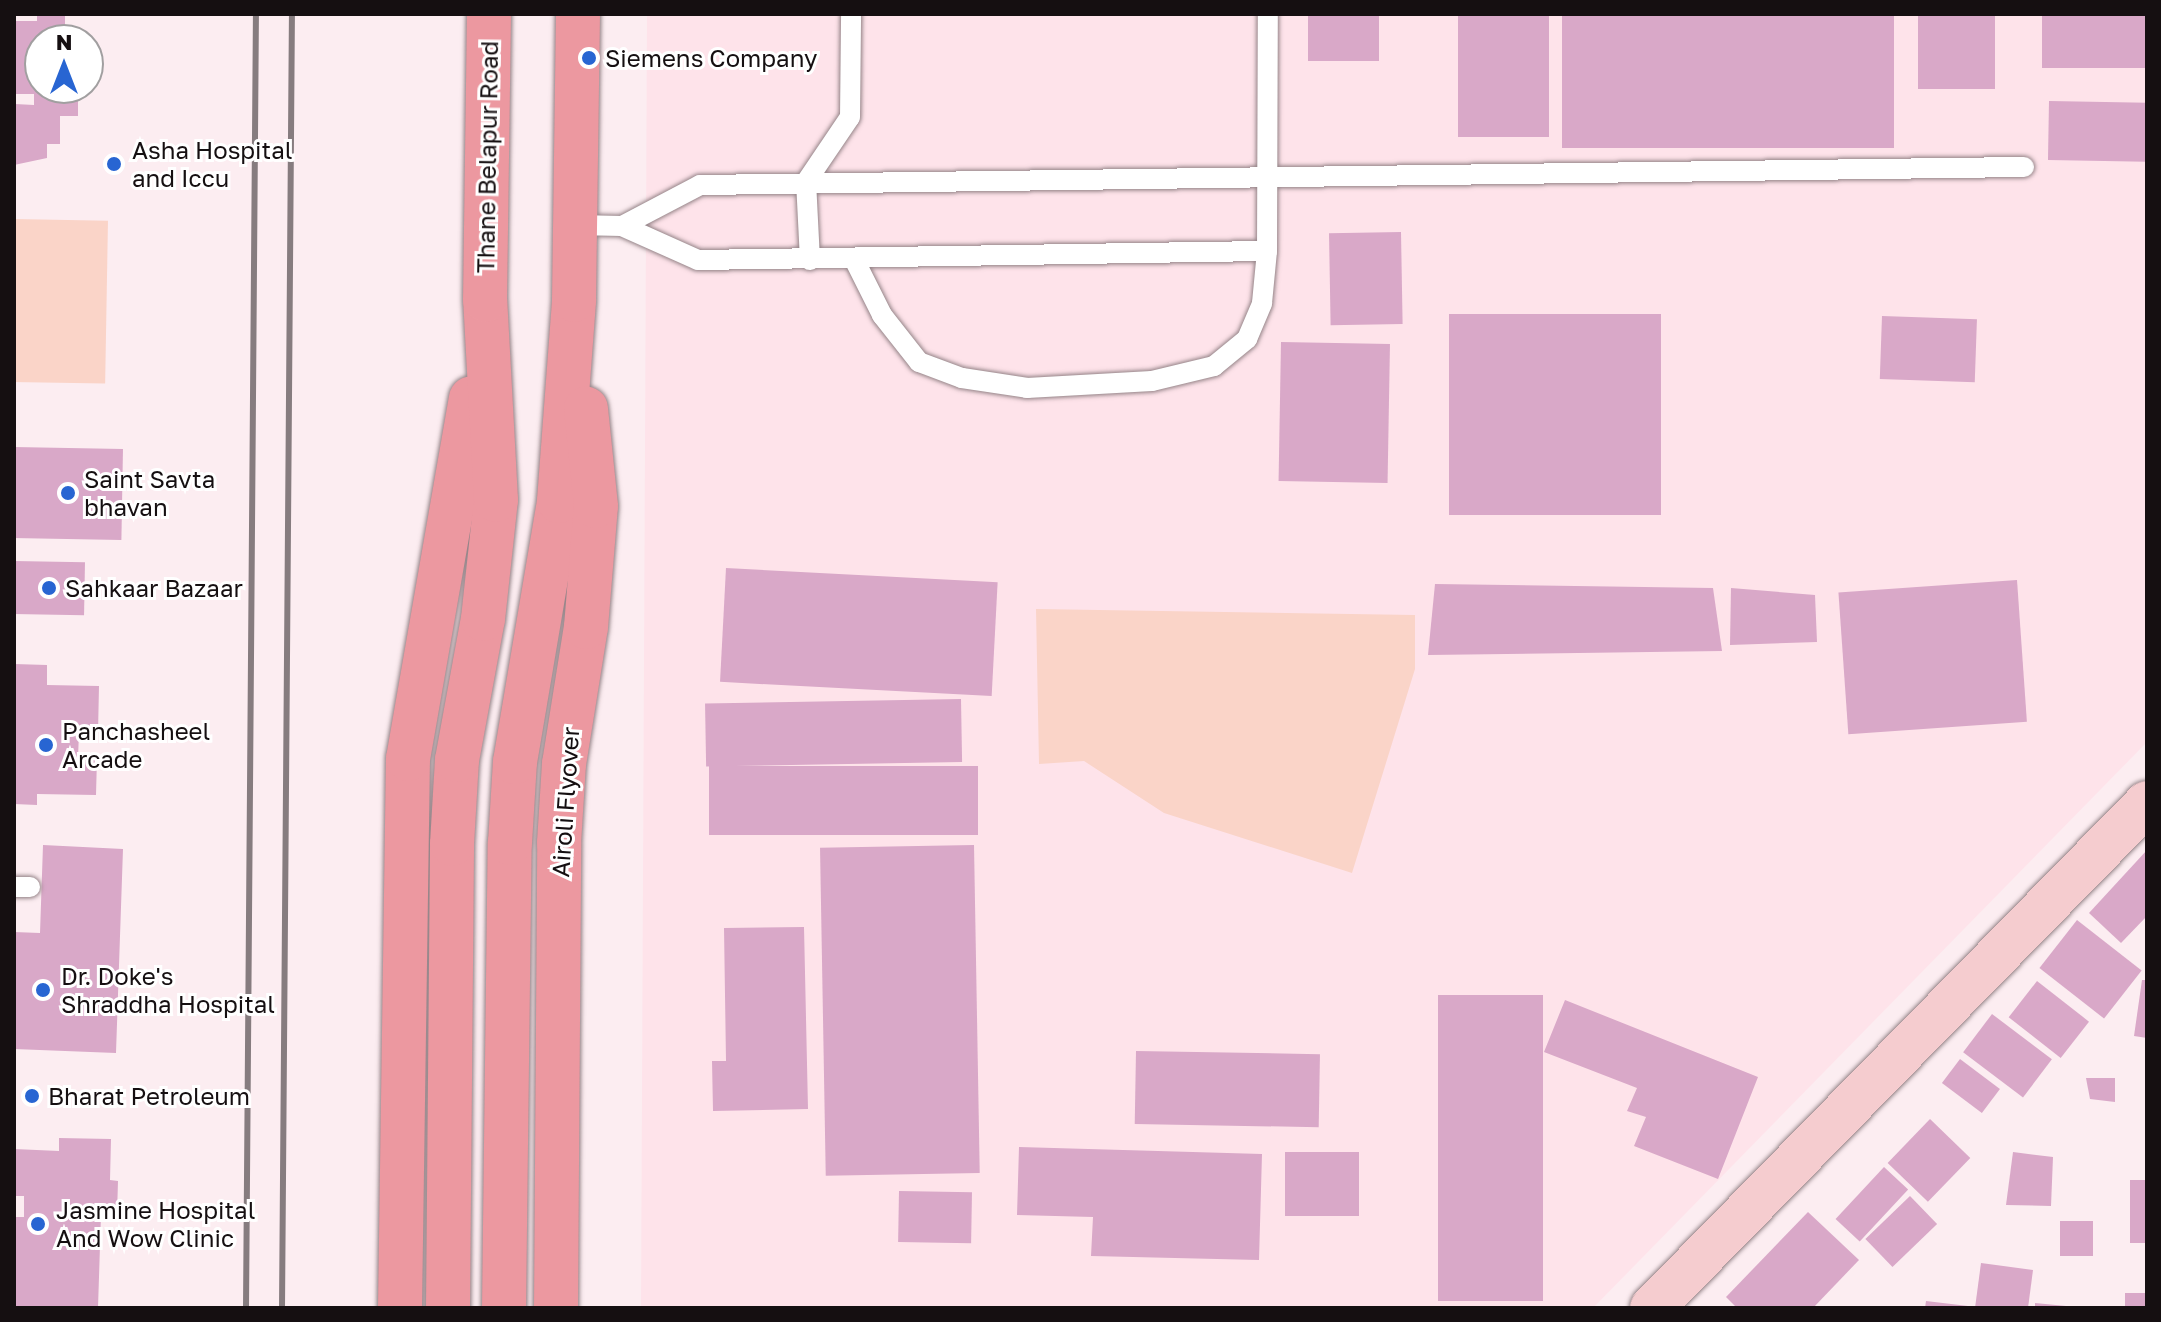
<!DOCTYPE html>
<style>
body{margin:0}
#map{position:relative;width:2161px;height:1322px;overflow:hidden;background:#fcedf1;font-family:"Golos Text",sans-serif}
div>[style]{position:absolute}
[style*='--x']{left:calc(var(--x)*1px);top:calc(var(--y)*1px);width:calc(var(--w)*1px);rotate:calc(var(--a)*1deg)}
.built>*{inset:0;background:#fee3ea}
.green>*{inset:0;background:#fad4c8;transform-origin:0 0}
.building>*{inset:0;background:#d9a8c8;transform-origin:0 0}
.roads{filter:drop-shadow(0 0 2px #958488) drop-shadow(0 0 2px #958488)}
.lane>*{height:20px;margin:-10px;padding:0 10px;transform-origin:10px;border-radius:10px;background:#fff}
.secondary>*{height:44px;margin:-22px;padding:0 22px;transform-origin:22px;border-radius:22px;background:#f5cccf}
.primary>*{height:44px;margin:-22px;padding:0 22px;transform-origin:22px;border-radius:22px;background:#ec98a0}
.rail>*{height:6px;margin:-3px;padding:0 3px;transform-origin:3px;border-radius:3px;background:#867c7f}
.dots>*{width:22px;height:22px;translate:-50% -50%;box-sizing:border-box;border:4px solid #fff;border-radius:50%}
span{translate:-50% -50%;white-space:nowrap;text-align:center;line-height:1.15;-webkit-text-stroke:6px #fff;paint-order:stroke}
.poi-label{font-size:24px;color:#150f11}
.left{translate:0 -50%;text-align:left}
.street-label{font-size:24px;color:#150f11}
.frame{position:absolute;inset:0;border:16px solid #150f11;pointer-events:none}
.north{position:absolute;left:24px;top:24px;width:80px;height:80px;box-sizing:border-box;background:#fff;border:2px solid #a19fa0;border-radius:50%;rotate:0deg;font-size:22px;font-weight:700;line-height:32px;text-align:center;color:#150f11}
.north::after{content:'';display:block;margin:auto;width:28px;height:36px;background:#2865d2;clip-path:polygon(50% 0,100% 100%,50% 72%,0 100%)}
</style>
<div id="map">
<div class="built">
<div style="clip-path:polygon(647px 14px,2147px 14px,2147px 742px,1593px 1308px,641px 1308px)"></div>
</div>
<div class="green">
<div style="left:14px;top:219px;width:94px;height:163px;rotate:1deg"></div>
<div style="clip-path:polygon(1036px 609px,1415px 615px,1415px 669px,1352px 873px,1164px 813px,1084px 761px,1039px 764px)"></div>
</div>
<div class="building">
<div style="clip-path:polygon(37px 14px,65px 14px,65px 29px,78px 29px,78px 40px,40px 40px,40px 88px,78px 88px,78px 116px,60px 116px,60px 144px,47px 144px,47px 158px,14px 165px,15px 104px,34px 105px,34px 94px,14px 94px,15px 21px,37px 21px)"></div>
<div style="left:1308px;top:14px;width:71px;height:47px"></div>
<div style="left:1458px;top:14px;width:91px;height:123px"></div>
<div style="left:1562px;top:14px;width:332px;height:134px"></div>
<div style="left:1918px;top:14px;width:77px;height:75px"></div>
<div style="left:2042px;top:14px;width:105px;height:54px"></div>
<div style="left:2049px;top:101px;width:98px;height:59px;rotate:1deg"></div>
<div style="left:1401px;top:232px;width:92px;height:72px;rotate:89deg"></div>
<div style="left:1661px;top:314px;width:201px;height:212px;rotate:90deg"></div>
<div style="left:1882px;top:316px;width:95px;height:63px;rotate:2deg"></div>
<div style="left:1281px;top:342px;width:109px;height:139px;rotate:1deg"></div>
<div style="left:14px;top:447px;width:109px;height:91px;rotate:1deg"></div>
<div style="left:14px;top:561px;width:71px;height:53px;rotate:1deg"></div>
<div style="left:726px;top:568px;width:272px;height:114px;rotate:3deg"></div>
<div style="left:2017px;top:580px;width:142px;height:179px;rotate:86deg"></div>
<div style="clip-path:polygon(1435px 584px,1713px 588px,1722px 651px,1428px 655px)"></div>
<div style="clip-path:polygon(1731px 588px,1815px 595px,1817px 642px,1730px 645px)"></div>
<div style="clip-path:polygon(14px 664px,47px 665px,47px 685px,99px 686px,98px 733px,79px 732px,78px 758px,97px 758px,96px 795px,37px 794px,37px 805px,14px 804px)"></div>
<div style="left:961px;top:699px;width:63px;height:256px;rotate:89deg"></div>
<div style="left:709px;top:766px;width:269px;height:69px"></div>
<div style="clip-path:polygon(43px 845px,123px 849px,116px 1053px,14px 1049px,14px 932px,40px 933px)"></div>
<div style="left:974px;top:845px;width:328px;height:154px;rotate:89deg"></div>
<div style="clip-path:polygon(2147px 850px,2147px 916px,2121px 943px,2089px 913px)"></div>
<div style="left:2077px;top:920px;width:82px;height:61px;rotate:38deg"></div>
<div style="clip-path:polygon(804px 927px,808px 1109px,713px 1111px,712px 1061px,726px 1061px,724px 928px)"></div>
<div style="clip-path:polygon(2142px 980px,2147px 980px,2147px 1038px,2134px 1036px)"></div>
<div style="left:2037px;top:981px;width:66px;height:46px;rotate:38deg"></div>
<div style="left:1438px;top:995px;width:105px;height:306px"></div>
<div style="clip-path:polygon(1565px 1000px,1758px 1077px,1718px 1179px,1634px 1146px,1646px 1117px,1627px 1111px,1637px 1088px,1544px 1052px)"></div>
<div style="left:1992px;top:1014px;width:75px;height:48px;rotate:37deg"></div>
<div style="left:1136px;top:1051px;width:184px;height:73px;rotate:1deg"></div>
<div style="left:1960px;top:1059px;width:50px;height:30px;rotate:37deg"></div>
<div style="clip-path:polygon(2086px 1078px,2115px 1078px,2115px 1102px,2090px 1099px)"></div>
<div style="left:1930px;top:1119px;width:56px;height:61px;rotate:44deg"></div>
<div style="clip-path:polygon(59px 1138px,111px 1139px,110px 1180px,118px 1181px,117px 1215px,101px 1215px,98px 1308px,14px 1308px,14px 1217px,24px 1217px,24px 1196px,14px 1196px,14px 1149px,59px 1151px)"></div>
<div style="clip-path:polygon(1019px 1147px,1262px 1154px,1259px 1260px,1091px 1256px,1093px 1217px,1017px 1215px)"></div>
<div style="left:1285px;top:1152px;width:74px;height:64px"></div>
<div style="clip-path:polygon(2013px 1152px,2053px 1157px,2051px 1206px,2006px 1205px)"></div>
<div style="left:1884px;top:1167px;width:33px;height:71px;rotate:43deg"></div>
<div style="left:2130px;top:1180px;width:17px;height:63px"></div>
<div style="left:899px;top:1191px;width:73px;height:51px;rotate:1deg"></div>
<div style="left:1910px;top:1196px;width:39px;height:62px;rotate:46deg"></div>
<div style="clip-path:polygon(1808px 1212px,1859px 1260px,1813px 1308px,1737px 1308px,1726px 1297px)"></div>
<div style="left:2093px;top:1221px;width:35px;height:33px;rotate:90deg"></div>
<div style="clip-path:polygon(1981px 1263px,2033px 1270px,2028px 1308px,1975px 1308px)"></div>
<div style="left:2125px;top:1293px;width:22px;height:15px"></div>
<div style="clip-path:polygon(1926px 1301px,1968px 1306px,1968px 1308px,1925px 1308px)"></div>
<div style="clip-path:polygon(2035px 1303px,2066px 1306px,2066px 1308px,2035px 1308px)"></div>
</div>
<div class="roads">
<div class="lane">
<div style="--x:575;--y:225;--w:47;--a:1.2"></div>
<div style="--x:622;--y:226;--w:83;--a:24.1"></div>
<div style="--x:698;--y:260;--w:569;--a:-0.91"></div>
<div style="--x:622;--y:226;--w:88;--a:-27.7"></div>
<div style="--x:700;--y:185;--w:1324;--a:-0.78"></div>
<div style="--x:854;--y:259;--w:63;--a:63.4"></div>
<div style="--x:882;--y:315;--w:60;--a:51.8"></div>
<div style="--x:919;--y:362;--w:46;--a:20.4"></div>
<div style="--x:962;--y:378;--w:66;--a:8.7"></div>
<div style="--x:1027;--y:388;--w:125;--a:-3.2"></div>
<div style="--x:1152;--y:381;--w:64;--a:-13.6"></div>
<div style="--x:1214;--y:366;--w:43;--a:-39.3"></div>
<div style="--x:1247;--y:339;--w:39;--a:-67"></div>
<div style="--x:1262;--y:303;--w:52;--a:-84.5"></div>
<div style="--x:1267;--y:251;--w:237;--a:-89.8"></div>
<div style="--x:810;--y:260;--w:78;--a:-92.9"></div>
<div style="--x:806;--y:182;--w:78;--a:-55.9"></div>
<div style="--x:850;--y:117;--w:103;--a:-89.4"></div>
<div style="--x:14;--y:887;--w:16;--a:0"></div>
</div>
<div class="secondary">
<div style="--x:1652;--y:1308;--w:707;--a:-45.57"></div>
</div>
<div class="primary">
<div style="--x:400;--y:1308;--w:549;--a:-89.17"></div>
<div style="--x:408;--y:759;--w:366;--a:-80.1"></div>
<div style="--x:448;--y:1308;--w:464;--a:-89.5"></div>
<div style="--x:452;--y:844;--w:84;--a:-86.6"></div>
<div style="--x:457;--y:760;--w:143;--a:-79.6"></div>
<div style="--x:483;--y:619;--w:120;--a:-83.8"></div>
<div style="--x:496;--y:500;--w:200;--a:-93.1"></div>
<div style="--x:485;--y:300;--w:286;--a:-89.2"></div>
<div style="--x:504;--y:1308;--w:465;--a:-89.3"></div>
<div style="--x:510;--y:843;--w:81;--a:-86.5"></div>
<div style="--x:515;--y:762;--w:265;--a:-80.4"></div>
<div style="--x:559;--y:501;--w:202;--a:-85.7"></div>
<div style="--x:574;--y:300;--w:286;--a:-89.2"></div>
<div style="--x:556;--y:1308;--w:465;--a:-89.6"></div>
<div style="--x:559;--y:843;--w:79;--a:-86.4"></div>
<div style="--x:564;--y:764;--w:139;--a:-80.9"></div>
<div style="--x:586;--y:627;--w:121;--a:-85.3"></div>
<div style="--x:596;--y:506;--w:98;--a:-95.9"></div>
</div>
</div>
<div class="rail">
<div style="--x:246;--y:1308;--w:1294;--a:-89.56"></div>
<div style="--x:282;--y:1308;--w:1294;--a:-89.56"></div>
</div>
<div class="dots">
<div style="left:589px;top:58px;background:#2865d2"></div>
<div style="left:114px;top:164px;background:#2865d2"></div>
<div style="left:68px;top:493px;background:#2865d2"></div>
<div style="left:49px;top:588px;background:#2865d2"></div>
<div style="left:46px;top:745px;background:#2865d2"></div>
<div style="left:43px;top:990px;background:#2865d2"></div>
<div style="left:32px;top:1096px;background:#2865d2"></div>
<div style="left:38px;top:1224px;background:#2865d2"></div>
</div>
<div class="poi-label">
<span class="left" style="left:605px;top:58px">Siemens Company</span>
<span class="left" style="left:132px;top:164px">Asha Hospital<br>and Iccu</span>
<span class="left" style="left:84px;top:493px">Saint Savta<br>bhavan</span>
<span class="left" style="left:65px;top:588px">Sahkaar Bazaar</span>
<span class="left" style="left:62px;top:745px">Panchasheel<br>Arcade</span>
<span class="left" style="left:61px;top:990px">Dr. Doke's<br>Shraddha Hospital</span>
<span class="left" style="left:48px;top:1096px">Bharat Petroleum</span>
<span class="left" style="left:56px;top:1224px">Jasmine Hospital<br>And Wow Clinic</span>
</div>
<div class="street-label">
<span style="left:487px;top:157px;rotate:-89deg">Thane Belapur Road</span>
<span style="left:565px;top:802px;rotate:-86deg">Airoli Flyover</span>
</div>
<div class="frame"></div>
<div class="north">N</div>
</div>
